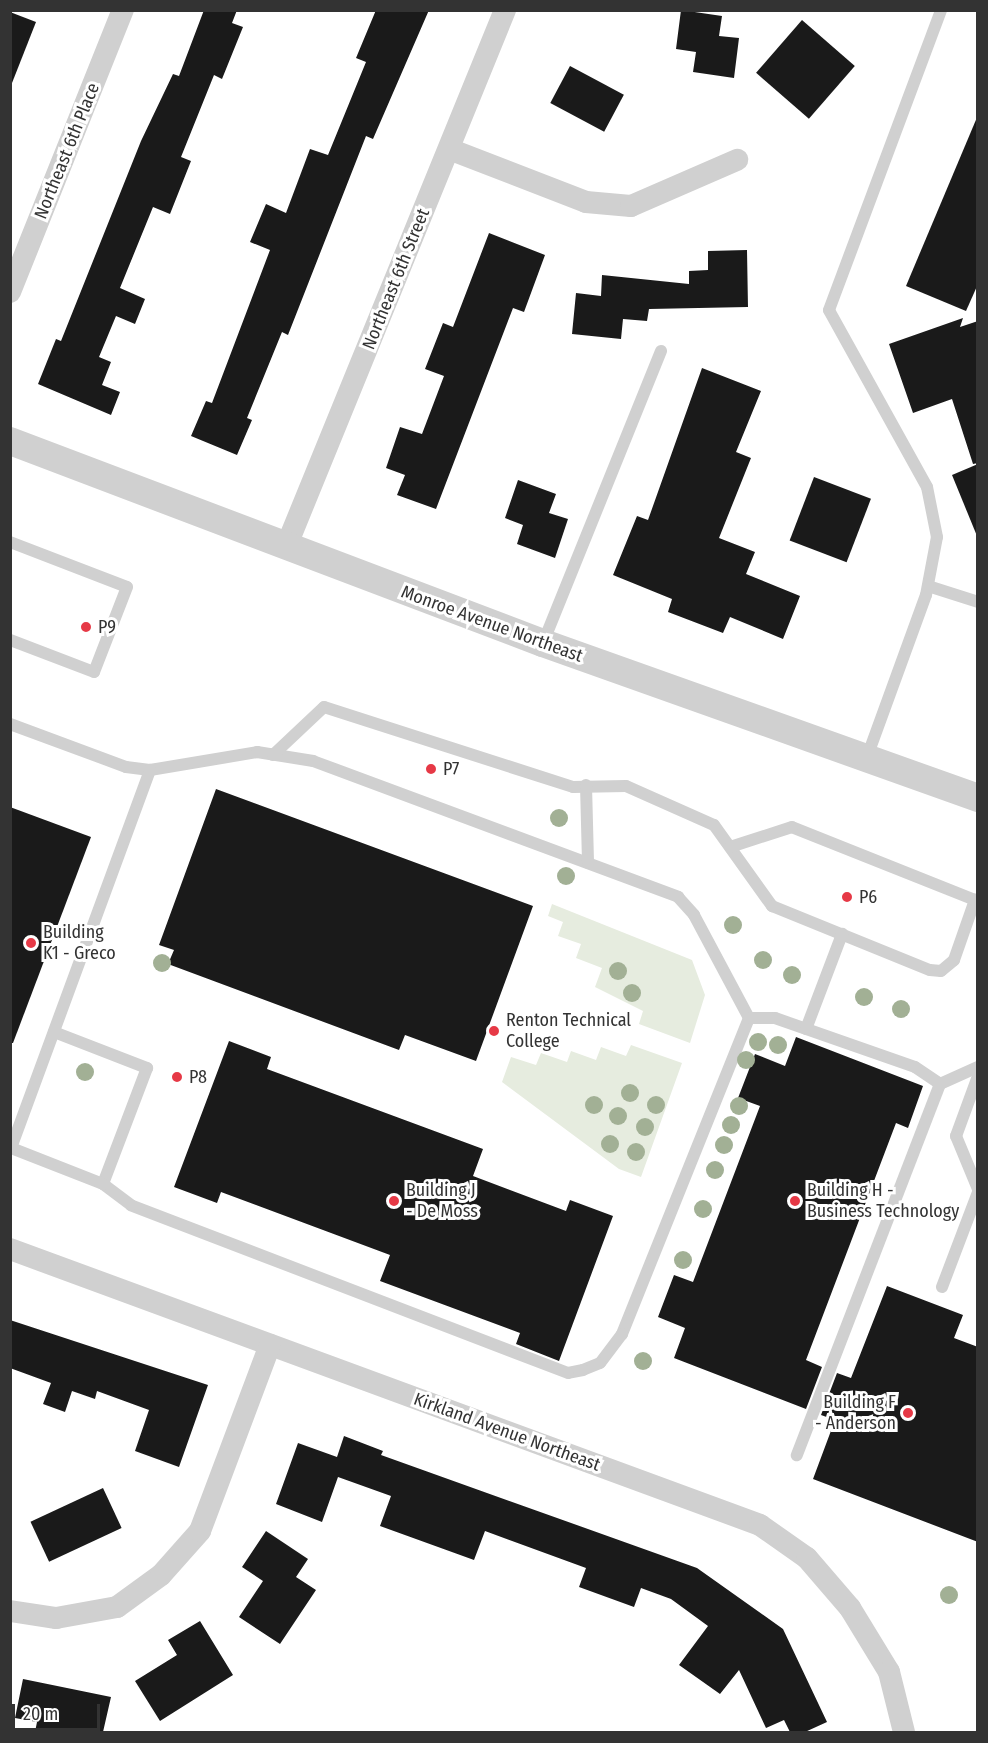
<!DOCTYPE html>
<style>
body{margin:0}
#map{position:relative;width:988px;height:1743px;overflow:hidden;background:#fff;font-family:"Fira Sans Condensed",sans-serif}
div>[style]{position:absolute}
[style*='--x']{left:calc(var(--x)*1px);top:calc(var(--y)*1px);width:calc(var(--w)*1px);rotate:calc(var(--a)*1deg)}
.green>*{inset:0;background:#e6ecdf}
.building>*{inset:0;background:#1a1a1a;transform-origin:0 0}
.service>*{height:12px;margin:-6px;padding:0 6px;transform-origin:6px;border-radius:6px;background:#d0d0d0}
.minor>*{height:22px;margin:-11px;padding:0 11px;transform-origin:11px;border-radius:11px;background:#d0d0d0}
.tertiary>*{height:28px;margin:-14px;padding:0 14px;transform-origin:14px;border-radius:14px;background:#d0d0d0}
.trees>*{width:18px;height:18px;margin:-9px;border-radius:50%;background:#a2b095}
.dots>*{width:16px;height:16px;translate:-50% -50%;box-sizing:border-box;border:3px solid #fff;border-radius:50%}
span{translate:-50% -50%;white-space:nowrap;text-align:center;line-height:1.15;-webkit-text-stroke:6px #fff;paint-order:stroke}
.street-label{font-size:18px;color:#333}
.poi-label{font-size:18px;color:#333}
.left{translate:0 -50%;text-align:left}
.right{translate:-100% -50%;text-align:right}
.frame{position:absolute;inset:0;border:12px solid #333;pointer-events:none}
.scale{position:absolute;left:12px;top:1704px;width:88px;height:27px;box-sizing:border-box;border:3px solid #333;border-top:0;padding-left:8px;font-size:18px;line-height:21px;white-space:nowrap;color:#333;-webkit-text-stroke:4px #fff;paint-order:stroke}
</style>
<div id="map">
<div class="green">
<div style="clip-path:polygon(552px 904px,692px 960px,705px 995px,690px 1043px,639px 1024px,643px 1011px,595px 987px,602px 968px,576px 958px,581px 944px,558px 936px,563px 922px,548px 916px)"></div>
<div style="clip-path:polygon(631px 1045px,682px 1063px,641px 1177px,619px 1169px,502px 1082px,511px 1057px,536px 1065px,541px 1053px,567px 1062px,571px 1051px,596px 1060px,601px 1047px,626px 1056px)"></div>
</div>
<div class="building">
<div style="clip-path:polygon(204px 10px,237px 10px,232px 23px,243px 27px,222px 79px,214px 75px,181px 157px,191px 161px,170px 214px,153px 207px,120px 288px,145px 299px,135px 324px,116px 316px,99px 357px,111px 362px,102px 385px,120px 392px,111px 415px,38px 384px,56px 339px,61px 341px,141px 141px,173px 74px,179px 76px)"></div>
<div style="clip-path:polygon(376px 10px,429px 10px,373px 139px,366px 136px,288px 335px,282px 332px,247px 418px,252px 420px,237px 455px,191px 436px,206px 401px,212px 403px,270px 250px,250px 242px,266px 204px,286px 213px,310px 149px,328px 155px,366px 62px,356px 58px)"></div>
<div style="clip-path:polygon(681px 10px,722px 16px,719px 36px,739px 38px,734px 78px,693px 72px,696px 52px,676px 49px)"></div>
<div style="clip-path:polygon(10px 12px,36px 22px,12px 83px,10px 83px)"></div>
<div style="left:802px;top:20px;width:70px;height:70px;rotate:41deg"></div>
<div style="left:570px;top:66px;width:61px;height:42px;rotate:28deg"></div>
<div style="clip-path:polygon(978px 115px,978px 284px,966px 311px,906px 286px)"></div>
<div style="clip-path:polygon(489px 233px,545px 255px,524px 312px,513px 308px,436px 509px,397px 495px,405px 475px,386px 468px,400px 427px,422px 434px,444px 376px,425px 369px,443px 323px,453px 327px)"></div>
<div style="clip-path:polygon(747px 250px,748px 307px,649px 309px,647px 321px,623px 319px,621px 339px,572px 334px,576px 293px,601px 296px,602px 275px,689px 284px,689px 271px,708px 270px,708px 251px)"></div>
<div style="clip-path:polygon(963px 318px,960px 327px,978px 321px,978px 463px,973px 464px,952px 399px,913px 413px,889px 344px)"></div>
<div style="clip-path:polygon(702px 368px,761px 391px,736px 452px,751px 458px,719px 538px,755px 552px,746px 574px,800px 596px,783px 639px,730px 617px,723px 633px,668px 612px,672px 599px,613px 575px,637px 516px,648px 520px)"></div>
<div style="clip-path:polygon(978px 464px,978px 536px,977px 536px,952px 475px)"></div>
<div style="left:814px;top:477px;width:61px;height:68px;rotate:21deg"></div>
<div style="clip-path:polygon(518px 480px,556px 494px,549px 513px,568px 519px,555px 558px,517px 544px,523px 525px,505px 518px)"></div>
<div style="clip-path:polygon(216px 789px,533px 906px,476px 1061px,405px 1035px,399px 1050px,168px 964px,174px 950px,159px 945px)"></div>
<div style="clip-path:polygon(10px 807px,91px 837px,13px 1043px,10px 1043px)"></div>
<div style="clip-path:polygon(796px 1037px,923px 1086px,908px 1128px,896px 1123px,806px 1360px,822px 1367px,806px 1409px,674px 1358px,685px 1328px,658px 1317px,674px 1275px,693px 1282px,760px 1106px,738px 1098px,755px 1054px,785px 1066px)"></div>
<div style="clip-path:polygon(229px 1041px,271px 1057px,267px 1069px,483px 1149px,473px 1176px,566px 1211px,570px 1200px,613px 1216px,559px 1361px,516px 1344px,520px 1333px,380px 1281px,390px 1255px,221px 1192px,217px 1203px,174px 1187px)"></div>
<div style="clip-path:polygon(887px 1286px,963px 1315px,954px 1338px,978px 1347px,978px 1542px,813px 1479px,835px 1420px,821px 1415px,837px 1373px,851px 1378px)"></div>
<div style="clip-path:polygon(10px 1320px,208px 1385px,179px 1467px,135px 1451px,149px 1410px,97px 1391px,95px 1399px,72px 1391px,65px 1412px,43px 1404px,51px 1383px,10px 1368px)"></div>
<div style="clip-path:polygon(344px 1436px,383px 1451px,381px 1455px,697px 1568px,783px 1629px,827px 1722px,805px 1732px,790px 1732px,784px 1720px,766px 1728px,739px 1670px,720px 1694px,679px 1665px,708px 1626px,671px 1599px,641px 1588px,634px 1607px,579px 1587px,586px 1568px,485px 1531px,474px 1560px,380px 1526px,391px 1496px,338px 1477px,322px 1522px,276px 1504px,298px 1443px,337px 1457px)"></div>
<div style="left:103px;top:1488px;width:44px;height:80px;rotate:65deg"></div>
<div style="clip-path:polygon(266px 1531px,308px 1559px,296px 1577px,316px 1590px,280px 1644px,239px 1617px,263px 1581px,242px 1567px)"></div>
<div style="clip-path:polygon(200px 1621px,233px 1675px,160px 1721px,135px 1681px,177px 1655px,168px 1640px)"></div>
<div style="clip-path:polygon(23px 1679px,111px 1697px,103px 1732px,35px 1732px,37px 1722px,15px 1718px)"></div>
</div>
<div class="service">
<div style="--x:10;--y:542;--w:125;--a:21"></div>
<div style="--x:127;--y:587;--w:91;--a:111.2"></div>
<div style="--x:94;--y:672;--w:90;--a:-159.1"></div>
<div style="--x:928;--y:586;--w:52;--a:17.7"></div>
<div style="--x:543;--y:643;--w:315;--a:-68"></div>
<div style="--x:10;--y:724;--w:124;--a:20.3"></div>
<div style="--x:126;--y:767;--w:24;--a:7"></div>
<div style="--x:150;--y:770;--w:109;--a:-9.5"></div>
<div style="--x:257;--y:752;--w:57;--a:9.1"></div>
<div style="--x:313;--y:761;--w:390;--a:20.4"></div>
<div style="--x:678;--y:897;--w:24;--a:48"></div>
<div style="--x:694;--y:915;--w:117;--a:61.9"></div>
<div style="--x:749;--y:1018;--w:341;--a:111.9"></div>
<div style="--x:622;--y:1334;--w:36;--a:127"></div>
<div style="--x:600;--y:1363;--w:18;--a:158"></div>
<div style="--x:583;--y:1370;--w:15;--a:169"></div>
<div style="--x:568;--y:1373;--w:468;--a:-159"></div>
<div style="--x:131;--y:1205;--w:35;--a:-143"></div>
<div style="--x:273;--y:755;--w:70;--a:-43.3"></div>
<div style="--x:324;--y:707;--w:262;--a:17.8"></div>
<div style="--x:573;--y:787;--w:53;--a:-1.1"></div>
<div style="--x:626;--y:786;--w:96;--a:23.9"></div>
<div style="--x:714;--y:825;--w:100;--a:54.4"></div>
<div style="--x:772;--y:906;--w:170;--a:22.1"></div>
<div style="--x:930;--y:970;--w:11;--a:5"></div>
<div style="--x:941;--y:971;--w:17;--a:-40"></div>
<div style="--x:954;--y:960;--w:64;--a:-70.7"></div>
<div style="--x:975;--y:900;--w:197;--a:-158.3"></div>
<div style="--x:792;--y:827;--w:65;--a:162.1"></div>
<div style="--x:867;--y:757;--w:172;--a:-70"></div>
<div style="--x:926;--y:595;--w:59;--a:-79.3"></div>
<div style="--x:937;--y:537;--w:51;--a:-101.3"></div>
<div style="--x:927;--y:487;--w:202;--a:-119"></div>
<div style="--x:829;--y:310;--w:320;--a:-69.5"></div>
<div style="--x:586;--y:785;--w:78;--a:88.5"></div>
<div style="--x:749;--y:1018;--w:26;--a:0"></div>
<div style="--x:775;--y:1018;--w:148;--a:19.3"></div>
<div style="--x:915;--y:1067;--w:30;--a:34"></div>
<div style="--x:940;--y:1084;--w:398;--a:111.1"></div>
<div style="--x:806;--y:1029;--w:102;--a:-69.2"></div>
<div style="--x:54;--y:1032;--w:100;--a:21.2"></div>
<div style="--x:147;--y:1068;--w:124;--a:110.8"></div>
<div style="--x:103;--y:1184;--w:99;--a:-158.6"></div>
<div style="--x:11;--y:1148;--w:403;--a:-69.8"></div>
<div style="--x:978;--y:1076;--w:64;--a:110.1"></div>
<div style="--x:956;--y:1136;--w:57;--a:67.5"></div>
<div style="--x:940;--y:1084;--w:42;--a:-24.1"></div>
<div style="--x:942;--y:1287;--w:102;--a:-69.2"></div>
</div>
<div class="minor">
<div style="--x:449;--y:149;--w:147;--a:21.1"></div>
<div style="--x:586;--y:202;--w:45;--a:5.1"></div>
<div style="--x:631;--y:206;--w:116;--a:-23.5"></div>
<div style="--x:10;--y:292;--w:304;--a:-68.2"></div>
<div style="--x:286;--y:547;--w:580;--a:-67.81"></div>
<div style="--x:10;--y:1249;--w:799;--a:20.2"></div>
<div style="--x:760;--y:1525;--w:57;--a:35.1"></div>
<div style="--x:807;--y:1558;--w:66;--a:49.3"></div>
<div style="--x:850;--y:1608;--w:75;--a:58.6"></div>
<div style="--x:889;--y:1672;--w:62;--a:76"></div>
<div style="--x:10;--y:1611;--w:47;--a:8.7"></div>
<div style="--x:56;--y:1618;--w:62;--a:-10.2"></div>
<div style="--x:117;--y:1607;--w:54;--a:-36"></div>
<div style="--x:161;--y:1575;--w:59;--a:-48.4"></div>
<div style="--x:200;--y:1531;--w:199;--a:-69.4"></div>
</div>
<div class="tertiary">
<div style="--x:10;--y:441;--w:570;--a:20.76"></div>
<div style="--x:543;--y:643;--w:462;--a:19.6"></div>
</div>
<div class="trees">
<div style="left:559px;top:818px"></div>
<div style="left:566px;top:876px"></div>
<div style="left:733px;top:925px"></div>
<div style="left:763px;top:960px"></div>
<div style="left:162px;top:963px"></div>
<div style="left:618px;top:971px"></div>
<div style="left:792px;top:975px"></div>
<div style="left:632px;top:993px"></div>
<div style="left:864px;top:997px"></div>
<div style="left:901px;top:1009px"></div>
<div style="left:758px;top:1042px"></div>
<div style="left:778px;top:1045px"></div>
<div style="left:746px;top:1060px"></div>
<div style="left:85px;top:1072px"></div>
<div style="left:630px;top:1093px"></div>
<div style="left:594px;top:1105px"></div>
<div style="left:656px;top:1105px"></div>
<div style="left:739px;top:1106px"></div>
<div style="left:618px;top:1116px"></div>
<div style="left:731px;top:1125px"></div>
<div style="left:645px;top:1127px"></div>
<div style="left:610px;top:1144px"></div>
<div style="left:724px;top:1145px"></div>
<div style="left:636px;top:1152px"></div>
<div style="left:715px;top:1170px"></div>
<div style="left:703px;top:1209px"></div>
<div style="left:683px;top:1260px"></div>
<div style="left:643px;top:1361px"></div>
<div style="left:949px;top:1595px"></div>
</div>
<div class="dots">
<div style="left:86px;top:627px;background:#e63946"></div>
<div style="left:431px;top:769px;background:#e63946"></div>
<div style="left:847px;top:897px;background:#e63946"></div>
<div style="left:31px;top:943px;background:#e63946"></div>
<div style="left:494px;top:1031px;background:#e63946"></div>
<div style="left:177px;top:1077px;background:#e63946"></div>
<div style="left:394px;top:1201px;background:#e63946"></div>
<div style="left:795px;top:1201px;background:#e63946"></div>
<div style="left:908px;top:1413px;background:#e63946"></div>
</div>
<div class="street-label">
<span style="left:67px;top:151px;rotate:-68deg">Northeast 6th Place</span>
<span style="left:396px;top:279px;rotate:-68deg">Northeast 6th Street</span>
<span style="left:492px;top:624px;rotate:20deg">Monroe Avenue Northeast</span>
<span style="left:507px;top:1432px;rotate:20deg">Kirkland Avenue Northeast</span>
</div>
<div class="poi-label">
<span class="left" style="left:98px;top:627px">P9</span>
<span class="left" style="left:443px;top:769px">P7</span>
<span class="left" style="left:859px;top:897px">P6</span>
<span class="left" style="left:43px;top:943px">Building<br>K1 - Greco</span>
<span class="left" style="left:506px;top:1031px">Renton Technical<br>College</span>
<span class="left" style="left:189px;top:1077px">P8</span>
<span class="left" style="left:406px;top:1201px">Building J<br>- De Moss</span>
<span class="left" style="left:807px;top:1201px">Building H -<br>Business Technology</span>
<span class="right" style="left:896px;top:1413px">Building F<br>- Anderson</span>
</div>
<div class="frame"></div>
<div class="scale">20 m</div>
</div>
